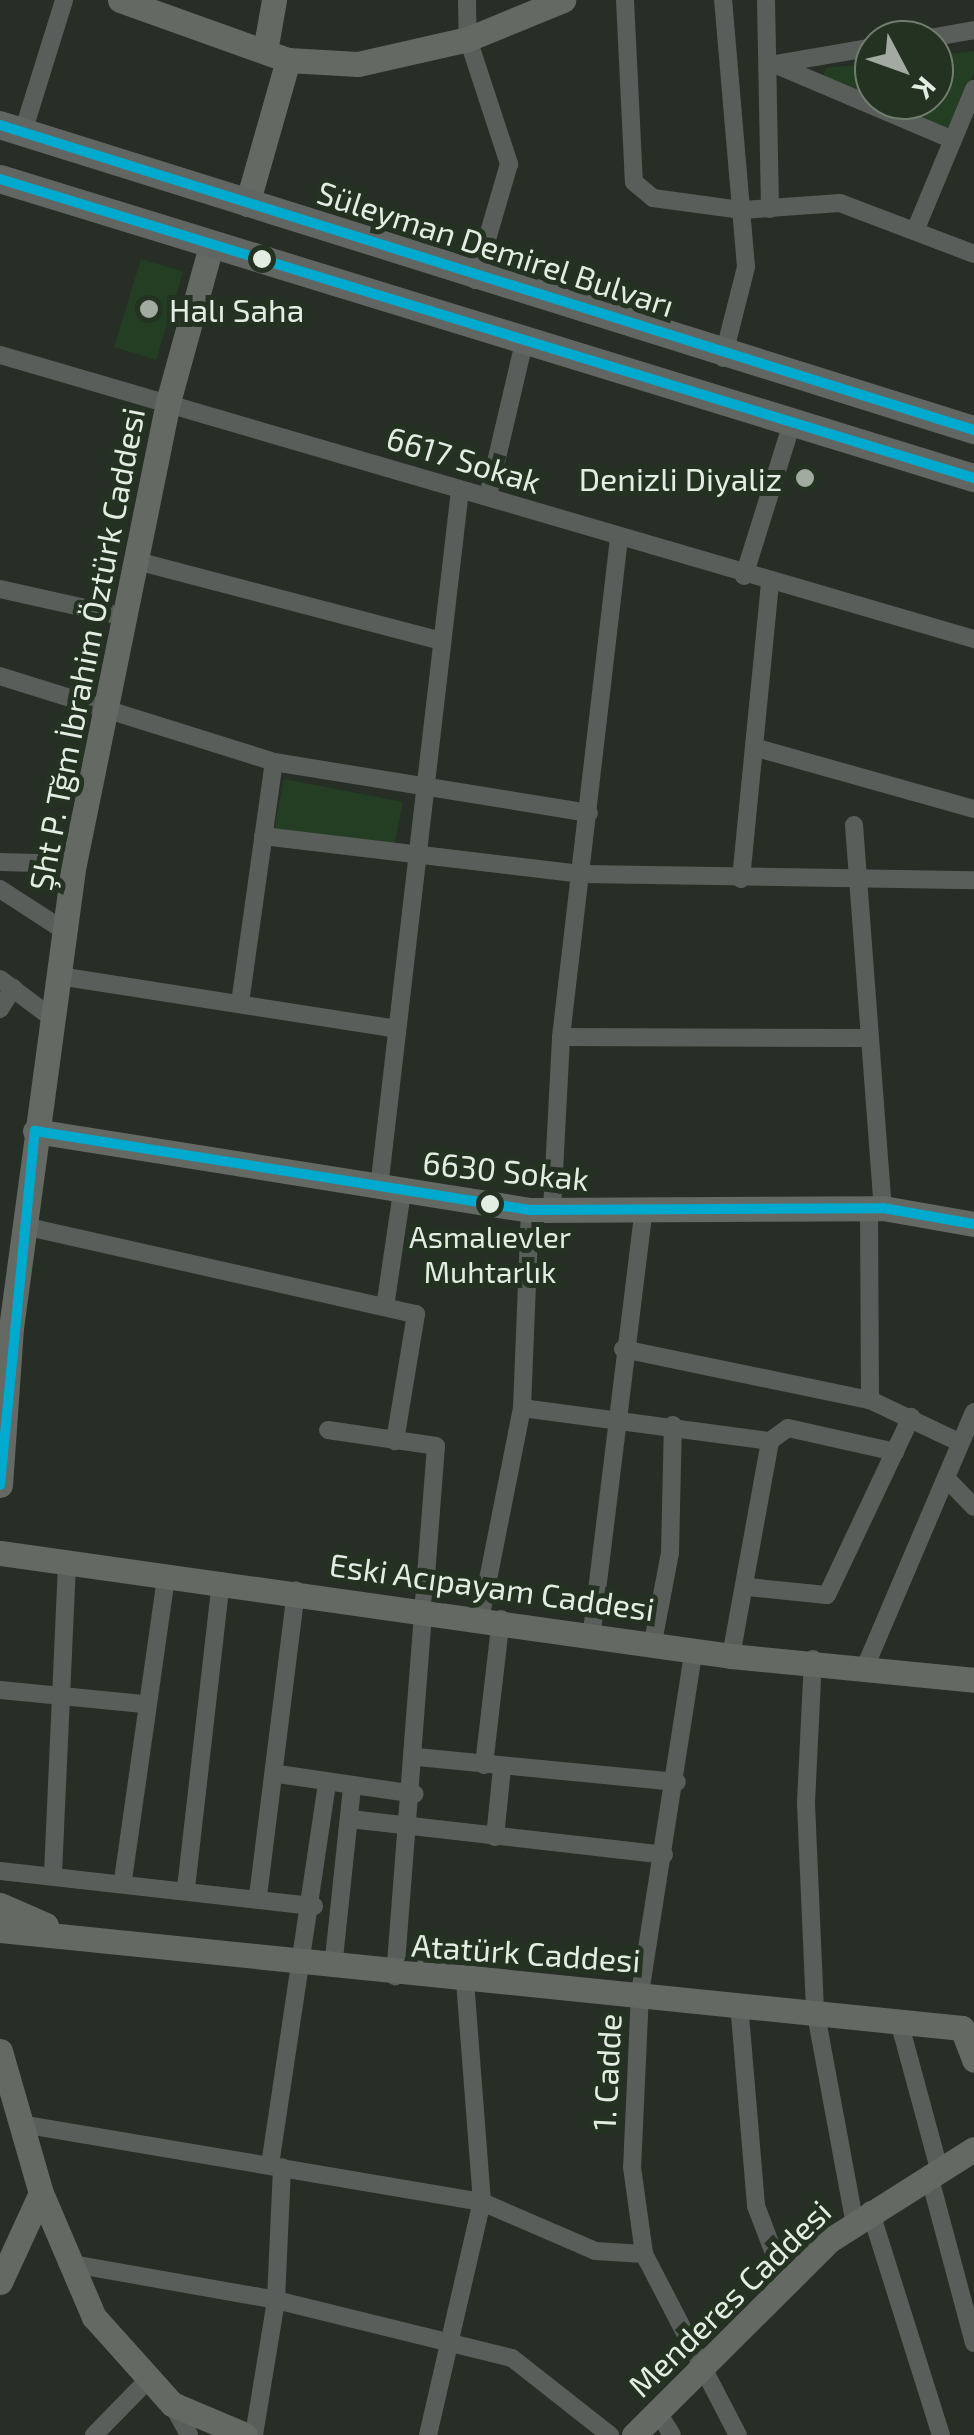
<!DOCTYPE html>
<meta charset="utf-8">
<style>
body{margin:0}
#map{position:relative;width:974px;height:2435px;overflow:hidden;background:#272e26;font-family:"Exo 2",sans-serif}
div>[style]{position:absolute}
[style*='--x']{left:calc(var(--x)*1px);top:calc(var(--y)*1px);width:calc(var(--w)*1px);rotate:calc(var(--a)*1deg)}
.green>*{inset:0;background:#243e23;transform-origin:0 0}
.street>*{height:18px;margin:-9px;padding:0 9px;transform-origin:9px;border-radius:9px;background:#5a5e5a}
.secondary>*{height:25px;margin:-12.5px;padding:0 12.5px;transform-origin:12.5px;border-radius:12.5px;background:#656964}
.primary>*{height:28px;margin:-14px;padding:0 14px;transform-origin:14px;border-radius:14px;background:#626662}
.bus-1>*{height:10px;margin:-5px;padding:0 5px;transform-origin:5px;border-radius:5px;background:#00a9ce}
.dots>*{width:28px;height:28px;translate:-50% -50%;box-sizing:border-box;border:5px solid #243222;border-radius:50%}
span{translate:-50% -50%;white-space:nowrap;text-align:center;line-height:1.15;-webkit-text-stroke:10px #243222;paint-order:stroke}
.bus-label{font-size:30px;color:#e4ede3}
.street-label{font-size:32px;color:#e4ede3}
.poi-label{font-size:32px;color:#e4ede3}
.left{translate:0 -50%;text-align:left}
.right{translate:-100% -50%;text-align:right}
.north{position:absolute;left:854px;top:20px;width:100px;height:100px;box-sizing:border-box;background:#243222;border:2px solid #717d6f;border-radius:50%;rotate:131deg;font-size:28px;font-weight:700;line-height:40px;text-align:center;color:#e4ede3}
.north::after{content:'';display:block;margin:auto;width:35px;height:45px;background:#a2aaa1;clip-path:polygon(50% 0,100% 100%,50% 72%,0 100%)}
</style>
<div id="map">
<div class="green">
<div style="clip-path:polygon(974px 51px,974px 73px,946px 132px,876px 100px,934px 100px,934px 56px)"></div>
<div style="clip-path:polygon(874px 63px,874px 99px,823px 78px,826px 68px)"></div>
<div style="left:141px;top:259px;width:44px;height:92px;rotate:17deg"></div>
<div style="left:284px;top:779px;width:121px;height:51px;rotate:11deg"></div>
</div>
<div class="street">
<div style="--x:467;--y:0;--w:39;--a:89"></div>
<div style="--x:468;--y:39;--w:132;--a:71.8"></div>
<div style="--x:509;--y:164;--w:121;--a:106.3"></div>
<div style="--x:625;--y:0;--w:182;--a:87.2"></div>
<div style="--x:634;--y:182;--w:25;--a:40"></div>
<div style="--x:653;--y:198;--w:90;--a:7.7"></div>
<div style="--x:742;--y:210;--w:98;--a:-4.1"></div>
<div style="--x:840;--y:203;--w:143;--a:20.8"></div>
<div style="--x:766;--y:0;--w:209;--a:88.9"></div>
<div style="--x:918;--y:40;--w:57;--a:-10.1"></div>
<div style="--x:774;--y:64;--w:194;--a:23"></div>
<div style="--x:775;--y:64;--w:100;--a:-9.7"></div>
<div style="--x:23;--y:132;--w:138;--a:-72.7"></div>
<div style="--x:915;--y:231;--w:154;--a:-67.4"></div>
<div style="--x:0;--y:355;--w:1015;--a:16.26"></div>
<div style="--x:723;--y:358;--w:94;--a:-75.8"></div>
<div style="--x:746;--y:267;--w:268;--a:-94.9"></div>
<div style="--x:488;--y:496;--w:157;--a:-76.8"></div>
<div style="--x:133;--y:560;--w:318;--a:14.7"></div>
<div style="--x:744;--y:576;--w:157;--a:-72.6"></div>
<div style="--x:0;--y:589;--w:124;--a:12.6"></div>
<div style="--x:0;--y:676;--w:287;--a:17.4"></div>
<div style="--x:274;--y:762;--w:319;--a:9.2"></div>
<div style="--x:757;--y:748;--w:225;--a:15.7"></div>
<div style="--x:854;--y:825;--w:384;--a:85.7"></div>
<div style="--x:263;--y:836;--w:322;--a:6.8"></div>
<div style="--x:583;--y:874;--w:391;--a:0.9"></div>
<div style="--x:0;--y:862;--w:74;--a:1.5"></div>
<div style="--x:741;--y:879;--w:297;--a:-84.4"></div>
<div style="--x:0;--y:889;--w:77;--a:32.9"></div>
<div style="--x:59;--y:976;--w:342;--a:8.9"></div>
<div style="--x:0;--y:979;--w:65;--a:36.9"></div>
<div style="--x:240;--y:1003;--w:243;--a:-82"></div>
<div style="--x:0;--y:1009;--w:25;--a:-58"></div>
<div style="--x:561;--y:1037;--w:303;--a:0.2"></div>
<div style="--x:379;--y:1188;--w:703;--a:-83.38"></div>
<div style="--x:869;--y:1209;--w:191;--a:89.7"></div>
<div style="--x:552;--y:1210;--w:173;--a:-87"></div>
<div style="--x:561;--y:1037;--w:502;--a:-83.37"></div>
<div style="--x:24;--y:1226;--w:402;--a:12.7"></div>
<div style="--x:416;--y:1314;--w:129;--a:99.4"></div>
<div style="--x:385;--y:1307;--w:116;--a:-81.6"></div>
<div style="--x:623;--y:1349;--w:252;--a:11.7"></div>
<div style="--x:870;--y:1400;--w:98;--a:25.3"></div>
<div style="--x:522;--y:1408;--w:250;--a:7.6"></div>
<div style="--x:770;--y:1441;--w:22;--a:-36"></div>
<div style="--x:788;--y:1428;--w:110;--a:12.6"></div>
<div style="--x:328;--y:1430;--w:109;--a:8.4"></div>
<div style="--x:436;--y:1446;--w:532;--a:94.42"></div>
<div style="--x:949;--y:1481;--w:36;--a:46"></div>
<div style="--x:748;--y:1587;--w:79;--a:5.8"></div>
<div style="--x:827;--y:1595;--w:197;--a:-64.7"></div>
<div style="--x:481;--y:1615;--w:211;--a:-78.8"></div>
<div style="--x:522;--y:1408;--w:198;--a:-87.7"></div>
<div style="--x:592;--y:1631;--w:421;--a:-83"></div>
<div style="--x:653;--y:1642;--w:91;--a:-79.2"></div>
<div style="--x:670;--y:1553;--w:128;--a:-88.7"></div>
<div style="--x:694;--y:1648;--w:349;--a:98.9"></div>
<div style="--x:640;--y:1993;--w:174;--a:92.6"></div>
<div style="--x:632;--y:2167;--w:88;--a:82.1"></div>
<div style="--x:644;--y:2254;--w:204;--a:62.6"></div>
<div style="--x:731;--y:1656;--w:219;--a:-79.7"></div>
<div style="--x:813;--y:1659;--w:145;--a:92.8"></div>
<div style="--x:806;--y:1804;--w:205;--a:87.5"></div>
<div style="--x:815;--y:2009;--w:215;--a:79.5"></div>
<div style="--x:866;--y:1665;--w:275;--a:-66.9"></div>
<div style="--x:0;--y:1690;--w:144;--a:5.6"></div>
<div style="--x:417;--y:1757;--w:261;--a:5.5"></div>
<div style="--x:484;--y:1765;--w:147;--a:-83.4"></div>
<div style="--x:278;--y:1774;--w:138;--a:8.3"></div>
<div style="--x:350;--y:1819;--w:316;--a:6.5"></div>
<div style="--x:495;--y:1837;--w:69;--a:-84.2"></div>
<div style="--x:0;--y:1871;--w:316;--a:6.4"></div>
<div style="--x:53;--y:1873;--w:308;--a:-87.4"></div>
<div style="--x:123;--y:1880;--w:305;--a:-81.9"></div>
<div style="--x:186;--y:1888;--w:309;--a:-83.5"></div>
<div style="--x:258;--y:1896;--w:308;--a:-82.9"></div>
<div style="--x:333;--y:1968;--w:182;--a:-84"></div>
<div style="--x:739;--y:2003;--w:204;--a:85.2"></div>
<div style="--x:756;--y:2206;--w:81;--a:69.1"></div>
<div style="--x:900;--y:2025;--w:149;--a:74.8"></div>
<div style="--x:21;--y:2124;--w:468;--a:9.6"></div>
<div style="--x:482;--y:2202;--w:123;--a:23.4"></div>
<div style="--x:595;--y:2251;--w:49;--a:3.5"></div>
<div style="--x:270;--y:2165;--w:386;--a:-81.5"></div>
<div style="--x:929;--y:2175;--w:174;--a:75"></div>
<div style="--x:870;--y:2210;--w:236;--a:72.5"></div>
<div style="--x:67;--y:2263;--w:212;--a:10"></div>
<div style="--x:276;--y:2300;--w:243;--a:13.8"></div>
<div style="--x:512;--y:2358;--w:125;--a:38.2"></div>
<div style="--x:172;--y:2404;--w:35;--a:61"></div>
<div style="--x:657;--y:2411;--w:28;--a:58"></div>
<div style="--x:94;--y:2435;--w:73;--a:-45.6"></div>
<div style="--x:254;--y:2435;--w:137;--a:-80.7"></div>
<div style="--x:276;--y:2300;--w:133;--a:-87.4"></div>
<div style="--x:428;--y:2435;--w:239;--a:-77"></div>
<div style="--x:482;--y:2202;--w:222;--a:-94.4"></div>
</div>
<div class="secondary">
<div style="--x:120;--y:0;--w:178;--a:19.7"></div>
<div style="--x:288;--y:60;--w:70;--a:3.3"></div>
<div style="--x:358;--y:64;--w:113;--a:-12.8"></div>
<div style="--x:468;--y:39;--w:103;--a:-22.3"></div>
<div style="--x:265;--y:51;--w:52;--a:-80"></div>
<div style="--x:247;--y:204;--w:150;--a:-74.1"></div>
<div style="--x:35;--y:1131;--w:501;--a:9.07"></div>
<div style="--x:530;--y:1210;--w:353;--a:-0.3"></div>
<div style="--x:883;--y:1208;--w:92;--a:10"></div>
<div style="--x:0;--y:1485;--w:157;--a:-86"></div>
<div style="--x:11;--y:1328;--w:468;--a:-82.3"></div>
<div style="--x:74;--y:864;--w:471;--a:-78.5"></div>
<div style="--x:168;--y:402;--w:162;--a:-74.6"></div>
<div style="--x:0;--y:1553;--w:738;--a:8.02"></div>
<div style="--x:731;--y:1656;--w:244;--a:5.6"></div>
<div style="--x:0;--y:1905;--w:50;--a:23.5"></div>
<div style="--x:0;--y:1930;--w:967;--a:5.82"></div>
<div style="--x:962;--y:2028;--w:34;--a:69"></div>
<div style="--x:0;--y:2051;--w:148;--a:73.9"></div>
<div style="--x:41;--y:2193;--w:135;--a:66.9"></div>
<div style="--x:94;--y:2317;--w:117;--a:48.1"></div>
<div style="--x:172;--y:2404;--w:79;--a:23"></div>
<div style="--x:0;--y:2282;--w:98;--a:-65.3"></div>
<div style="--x:634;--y:2435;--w:276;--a:-44.9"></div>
<div style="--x:830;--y:2240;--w:170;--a:-32.3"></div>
</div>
<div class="primary">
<div style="--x:0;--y:125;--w:1021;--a:17.39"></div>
<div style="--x:0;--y:179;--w:1019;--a:17.07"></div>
</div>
<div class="bus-1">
<div style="--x:0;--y:125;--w:1021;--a:17.39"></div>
<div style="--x:0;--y:179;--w:1019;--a:17.07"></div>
<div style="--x:35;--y:1131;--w:501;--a:9.07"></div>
<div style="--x:530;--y:1210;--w:353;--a:-0.3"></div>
<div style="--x:883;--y:1208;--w:92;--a:10"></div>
<div style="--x:0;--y:1485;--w:356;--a:-84.4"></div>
</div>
<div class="dots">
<div style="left:262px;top:259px;background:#e4ede3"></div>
<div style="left:149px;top:309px;background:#a2aaa1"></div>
<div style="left:805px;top:478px;background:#a2aaa1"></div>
<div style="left:490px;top:1204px;background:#e4ede3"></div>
</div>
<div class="bus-label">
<span style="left:490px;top:1253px">Asmalıevler<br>Muhtarlık</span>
</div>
<div class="street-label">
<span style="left:496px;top:248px;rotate:18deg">Süleyman Demirel Bulvarı</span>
<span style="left:464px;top:459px;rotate:17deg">6617 Sokak</span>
<span style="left:86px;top:649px;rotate:-79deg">Şht P. Tğm İbrahim Öztürk Caddesi</span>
<span style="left:506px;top:1170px;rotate:6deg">6630 Sokak</span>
<span style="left:492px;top:1586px;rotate:8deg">Eski Acıpayam Caddesi</span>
<span style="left:526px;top:1952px;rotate:4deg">Atatürk Caddesi</span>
<span style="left:606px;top:2072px;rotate:-87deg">1. Cadde</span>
<span style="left:729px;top:2298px;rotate:-44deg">Menderes Caddesi</span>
</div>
<div class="poi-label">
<span class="left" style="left:169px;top:309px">Halı Saha</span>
<span class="right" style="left:782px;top:478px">Denizli Diyaliz</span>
</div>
<div class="north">K</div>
</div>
